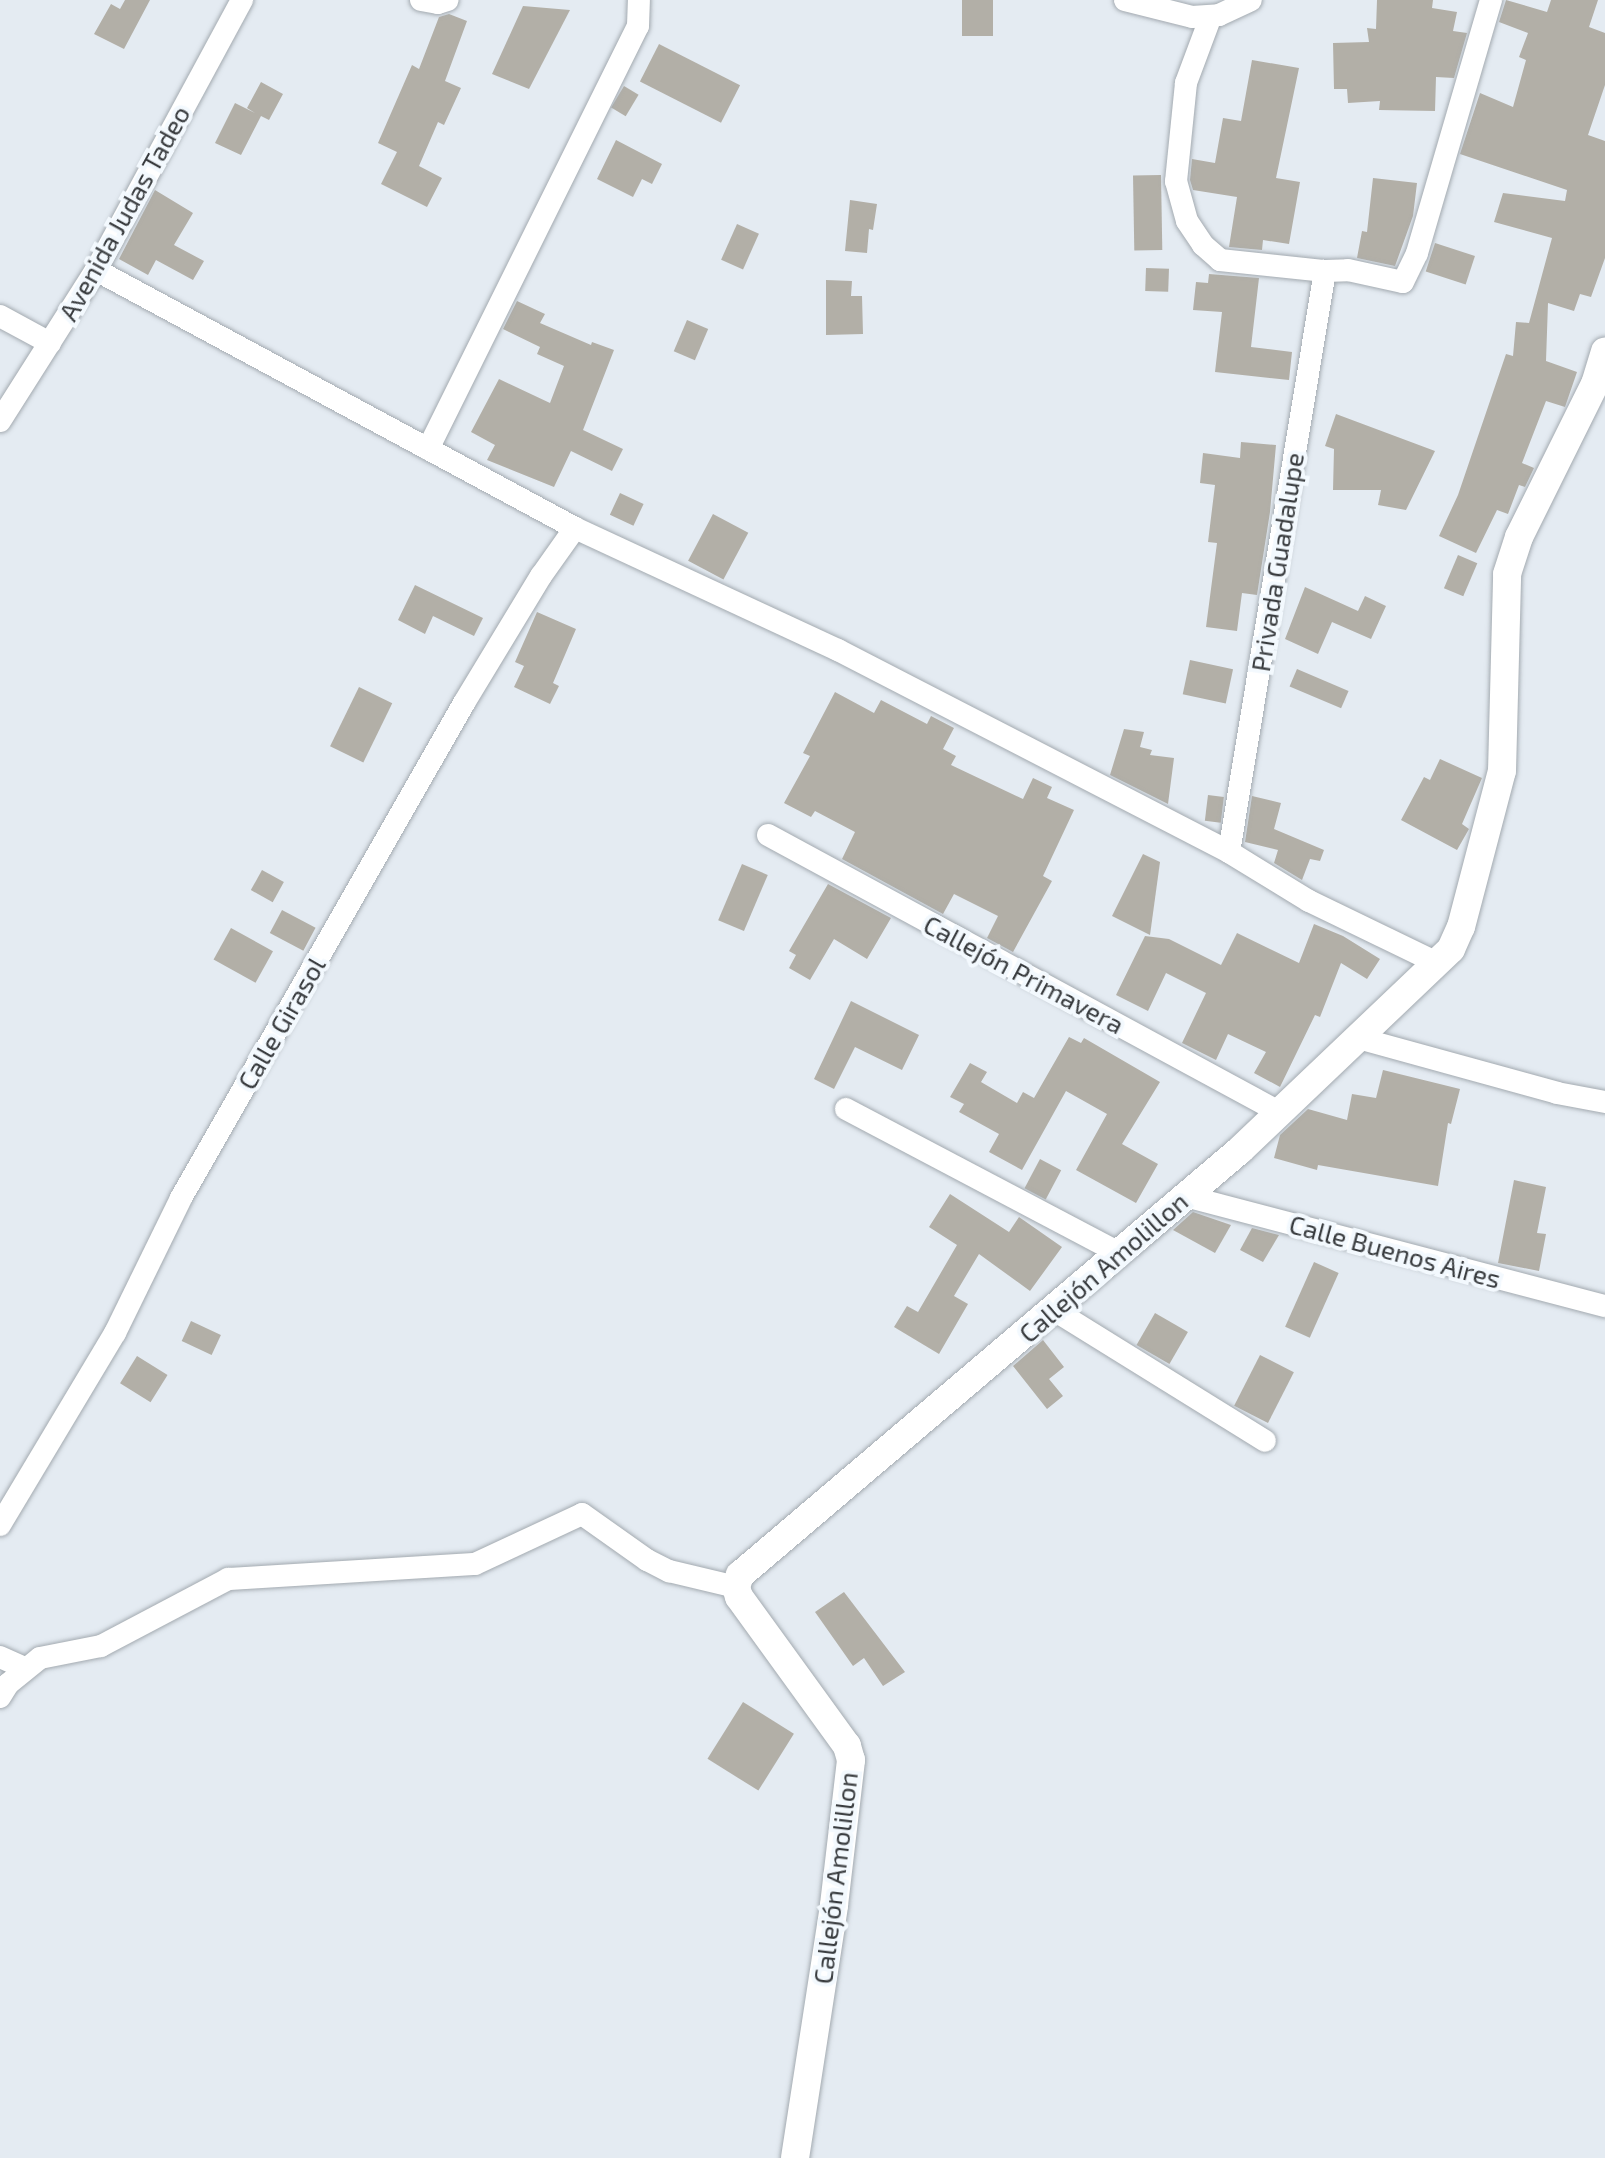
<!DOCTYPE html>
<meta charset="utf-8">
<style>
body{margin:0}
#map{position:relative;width:1605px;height:2158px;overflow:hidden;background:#e4ebf2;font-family:"Exo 2",sans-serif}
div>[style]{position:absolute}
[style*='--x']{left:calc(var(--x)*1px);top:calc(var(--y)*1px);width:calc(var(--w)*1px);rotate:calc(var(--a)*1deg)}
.building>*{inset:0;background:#b2afa7;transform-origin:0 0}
.roads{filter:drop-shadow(0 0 2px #a3aab0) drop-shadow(0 0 2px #a3aab0)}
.minor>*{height:22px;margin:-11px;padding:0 11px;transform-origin:11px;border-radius:11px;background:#fff}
.tertiary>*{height:28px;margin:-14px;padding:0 14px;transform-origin:14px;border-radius:14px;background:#fff}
span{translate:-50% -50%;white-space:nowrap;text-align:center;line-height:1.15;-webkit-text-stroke:8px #f3f9fe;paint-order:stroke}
.street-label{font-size:26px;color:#393c3f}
</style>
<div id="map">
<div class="building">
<div style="clip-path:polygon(125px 0,150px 0,124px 49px,94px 34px,111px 4px,120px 9px)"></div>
<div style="left:962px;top:0;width:31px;height:36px"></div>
<div style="clip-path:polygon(1377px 0,1433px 0,1432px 8px,1457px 12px,1453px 31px,1467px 33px,1454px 78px,1436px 77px,1435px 111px,1379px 110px,1380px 101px,1348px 103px,1347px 89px,1334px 89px,1333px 43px,1369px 42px,1367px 28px,1376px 29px)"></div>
<div style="clip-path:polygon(1506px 0,1547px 12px,1551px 0,1598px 0,1589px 27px,1605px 33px,1605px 85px,1588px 135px,1605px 141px,1605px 258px,1591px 297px,1580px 294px,1574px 311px,1548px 303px,1546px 361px,1577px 372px,1565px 407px,1546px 401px,1522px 463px,1534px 468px,1525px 487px,1519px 485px,1508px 514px,1497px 510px,1476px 553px,1439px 536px,1458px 495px,1506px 354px,1513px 356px,1516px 322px,1529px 323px,1552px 238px,1494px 222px,1503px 193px,1565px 201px,1567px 190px,1460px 154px,1480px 93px,1513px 107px,1526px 60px,1519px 57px,1528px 33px,1499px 22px)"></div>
<div style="clip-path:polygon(523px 6px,570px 10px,529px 89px,492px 74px)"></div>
<div style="clip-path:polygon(449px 14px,467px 21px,445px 81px,461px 88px,444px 125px,438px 122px,419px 166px,442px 178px,427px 207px,381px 184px,397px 152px,378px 143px,412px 65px,419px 69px,439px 17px)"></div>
<div style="left:659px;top:44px;width:91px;height:42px;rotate:27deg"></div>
<div style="clip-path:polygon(1252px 60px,1299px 68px,1276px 178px,1300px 182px,1289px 244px,1263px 240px,1262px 250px,1229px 247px,1237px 197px,1193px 190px,1190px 180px,1192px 159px,1215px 163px,1223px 118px,1241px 121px)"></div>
<div style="clip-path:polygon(261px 82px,283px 94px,269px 120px,261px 116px,241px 155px,215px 143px,235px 103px,255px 113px,247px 108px)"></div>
<div style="left:624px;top:86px;width:17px;height:25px;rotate:31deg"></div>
<div style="clip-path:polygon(616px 140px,662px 164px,652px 184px,642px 179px,633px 197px,597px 179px)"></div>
<div style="left:1161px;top:175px;width:75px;height:28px;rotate:89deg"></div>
<div style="clip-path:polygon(1373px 178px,1417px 183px,1413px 216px,1395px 266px,1357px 258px,1362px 231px,1367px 232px)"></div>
<div style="clip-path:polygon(155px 190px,193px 213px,174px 245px,204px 261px,193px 280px,156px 260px,148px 275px,119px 259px)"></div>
<div style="clip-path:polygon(850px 200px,877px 204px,873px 230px,869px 229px,867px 253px,845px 251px)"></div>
<div style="left:737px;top:224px;width:24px;height:39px;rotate:24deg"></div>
<div style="left:1435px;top:243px;width:42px;height:30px;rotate:18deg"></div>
<div style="left:1146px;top:268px;width:23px;height:23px;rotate:2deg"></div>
<div style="clip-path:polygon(1209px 274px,1259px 278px,1251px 347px,1292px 352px,1289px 380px,1215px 372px,1222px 312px,1193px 310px,1196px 282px,1208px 283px)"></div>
<div style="clip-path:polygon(826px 280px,852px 281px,851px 296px,862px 296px,863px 334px,826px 335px)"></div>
<div style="clip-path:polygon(517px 301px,545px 314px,540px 323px,591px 345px,592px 342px,614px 350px,583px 430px,623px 449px,612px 471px,571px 451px,554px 487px,487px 460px,495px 445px,471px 432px,499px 379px,550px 403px,564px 366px,537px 354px,540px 347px,503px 329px)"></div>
<div style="left:687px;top:320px;width:23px;height:34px;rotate:23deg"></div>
<div style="clip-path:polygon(1336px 414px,1435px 451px,1406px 510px,1378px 505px,1381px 490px,1333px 490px,1334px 449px,1325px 446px)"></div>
<div style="clip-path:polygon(1241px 442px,1276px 445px,1270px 512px,1257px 595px,1242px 593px,1237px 631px,1206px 627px,1217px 543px,1208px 542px,1215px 485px,1200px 483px,1203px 453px,1240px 458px)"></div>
<div style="left:620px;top:493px;width:26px;height:24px;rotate:25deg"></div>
<div style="left:713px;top:514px;width:40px;height:53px;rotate:28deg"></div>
<div style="left:1458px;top:555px;width:21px;height:36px;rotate:23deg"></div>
<div style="clip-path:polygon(415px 585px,483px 618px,474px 636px,433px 616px,425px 634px,398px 620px)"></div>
<div style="clip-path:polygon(1305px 587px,1358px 611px,1365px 596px,1386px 606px,1371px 639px,1332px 622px,1318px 654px,1285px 639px)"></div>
<div style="clip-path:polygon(537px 612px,576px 629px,553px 683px,559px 686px,550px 704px,514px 687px,524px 666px,515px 662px)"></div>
<div style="left:1190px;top:660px;width:44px;height:35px;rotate:12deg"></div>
<div style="left:1297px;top:669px;width:56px;height:19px;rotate:23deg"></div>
<div style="left:359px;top:687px;width:37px;height:66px;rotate:26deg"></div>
<div style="clip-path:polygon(835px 692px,874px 713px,881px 700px,927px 724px,931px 716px,954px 728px,943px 749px,956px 756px,951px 765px,1023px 799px,1033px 778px,1052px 787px,1047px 798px,1074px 810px,1043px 876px,1052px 881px,1013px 952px,987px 938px,998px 916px,954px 894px,943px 914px,842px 859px,855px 832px,815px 811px,811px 817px,784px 803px,810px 756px,803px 753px)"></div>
<div style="clip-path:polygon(1124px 729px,1144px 732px,1140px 747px,1152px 750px,1150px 755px,1174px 758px,1168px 804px,1110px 775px)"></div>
<div style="clip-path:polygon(1440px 759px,1482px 778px,1462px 824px,1469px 829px,1457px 850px,1401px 820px,1424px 777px,1430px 780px)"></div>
<div style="left:1208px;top:795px;width:16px;height:26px;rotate:7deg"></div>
<div style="clip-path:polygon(1252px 796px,1281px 803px,1274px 829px,1324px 850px,1320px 861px,1310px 859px,1302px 880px,1274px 863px,1278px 850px,1245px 842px)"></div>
<div style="clip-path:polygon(1143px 854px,1160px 862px,1150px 935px,1112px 916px)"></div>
<div style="left:742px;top:864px;width:28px;height:61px;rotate:23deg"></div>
<div style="left:262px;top:870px;width:25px;height:23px;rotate:29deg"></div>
<div style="clip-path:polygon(828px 884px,891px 918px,867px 959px,834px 939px,810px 980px,789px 968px,796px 955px,789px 951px)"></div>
<div style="left:282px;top:910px;width:38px;height:26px;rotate:28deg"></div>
<div style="clip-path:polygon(1314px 924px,1343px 936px,1380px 959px,1367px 979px,1341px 963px,1320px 1017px,1315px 1015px,1280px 1087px,1254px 1073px,1266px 1052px,1228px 1034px,1216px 1060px,1182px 1043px,1206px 993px,1166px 973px,1148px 1011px,1116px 995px,1145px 936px,1169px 939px,1221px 965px,1237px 933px,1299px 963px)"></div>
<div style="left:231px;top:928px;width:48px;height:36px;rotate:29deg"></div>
<div style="clip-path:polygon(851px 1001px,919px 1035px,902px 1070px,855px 1047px,834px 1089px,814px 1079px)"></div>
<div style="clip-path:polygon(1069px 1037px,1081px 1043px,1084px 1038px,1160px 1082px,1122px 1144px,1158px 1164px,1136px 1203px,1076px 1170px,1107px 1114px,1066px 1091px,1022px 1170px,989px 1152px,999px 1134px,959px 1112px,964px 1104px,950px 1097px,970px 1063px,987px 1072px,981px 1082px,1017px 1103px,1023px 1092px,1034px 1098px)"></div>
<div style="clip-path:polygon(1383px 1070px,1460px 1089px,1451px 1124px,1448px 1123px,1438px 1186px,1318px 1165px,1317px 1170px,1274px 1158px,1280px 1135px,1308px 1109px,1347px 1120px,1352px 1094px,1376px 1098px)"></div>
<div style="left:1040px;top:1159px;width:24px;height:33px;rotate:28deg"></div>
<div style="clip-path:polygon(1514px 1180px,1546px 1187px,1537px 1233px,1546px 1234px,1539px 1271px,1498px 1263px)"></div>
<div style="clip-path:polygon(950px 1194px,1009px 1232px,1019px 1217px,1062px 1247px,1030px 1291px,979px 1254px,954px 1296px,968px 1304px,939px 1354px,894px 1327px,907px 1306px,918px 1312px,957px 1245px,929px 1227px)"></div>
<div style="clip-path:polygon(1193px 1212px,1231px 1225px,1215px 1253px,1173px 1230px)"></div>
<div style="clip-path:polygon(1252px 1228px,1279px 1235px,1263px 1262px,1240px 1250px)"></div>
<div style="left:1314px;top:1262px;width:27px;height:71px;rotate:24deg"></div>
<div style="left:1155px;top:1313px;width:38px;height:37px;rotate:30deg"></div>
<div style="left:191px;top:1321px;width:33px;height:22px;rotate:25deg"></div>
<div style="clip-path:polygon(1043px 1340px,1064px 1367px,1049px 1379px,1063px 1396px,1047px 1409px,1013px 1366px)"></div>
<div style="left:1260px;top:1355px;width:38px;height:57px;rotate:27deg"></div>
<div style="left:137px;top:1356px;width:36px;height:32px;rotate:32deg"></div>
<div style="clip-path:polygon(844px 1592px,905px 1672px,883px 1686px,864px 1658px,853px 1666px,815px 1612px)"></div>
<div style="left:743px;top:1702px;width:60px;height:67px;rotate:32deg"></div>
</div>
<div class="roads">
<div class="minor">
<div style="--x:421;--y:0;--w:17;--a:10"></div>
<div style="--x:438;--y:3;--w:10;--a:-17"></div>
<div style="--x:1125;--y:0;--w:69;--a:14.2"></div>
<div style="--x:1192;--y:17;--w:27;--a:-4"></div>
<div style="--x:1219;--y:15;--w:35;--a:-25"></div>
<div style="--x:1211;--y:16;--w:72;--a:110.5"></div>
<div style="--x:1186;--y:83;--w:99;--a:95.8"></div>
<div style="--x:1176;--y:181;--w:41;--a:74.6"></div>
<div style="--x:1187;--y:221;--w:29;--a:56"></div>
<div style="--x:1203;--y:245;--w:23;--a:41"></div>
<div style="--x:1220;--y:260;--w:106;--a:6"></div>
<div style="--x:1325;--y:271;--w:23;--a:-2"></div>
<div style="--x:1348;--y:270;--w:56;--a:12.3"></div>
<div style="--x:1403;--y:282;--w:32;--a:-64"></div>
<div style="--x:1417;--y:253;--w:264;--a:-73.7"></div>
<div style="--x:96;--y:270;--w:544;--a:28.31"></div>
<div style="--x:575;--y:528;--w:290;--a:24.9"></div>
<div style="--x:838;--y:650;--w:440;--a:27.3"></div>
<div style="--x:1229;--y:852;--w:94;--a:31.5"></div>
<div style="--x:1309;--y:901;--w:142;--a:25.8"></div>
<div style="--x:0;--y:316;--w:57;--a:28.4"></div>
<div style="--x:0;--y:421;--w:179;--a:-57.6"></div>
<div style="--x:96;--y:270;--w:307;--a:-61.6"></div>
<div style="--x:428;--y:449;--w:472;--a:-63.6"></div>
<div style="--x:638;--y:26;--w:26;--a:-88"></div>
<div style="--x:768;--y:835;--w:581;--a:28.46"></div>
<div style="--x:1229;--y:852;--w:589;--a:-80.62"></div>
<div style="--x:1358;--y:1038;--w:206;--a:15.4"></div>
<div style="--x:1557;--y:1093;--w:49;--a:10.6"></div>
<div style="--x:846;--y:1109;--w:309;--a:27.8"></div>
<div style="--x:1185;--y:1196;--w:434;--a:14.7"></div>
<div style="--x:1054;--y:1310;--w:248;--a:31.8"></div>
<div style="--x:0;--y:1525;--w:224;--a:-59.1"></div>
<div style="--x:115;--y:1333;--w:150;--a:-63.9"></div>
<div style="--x:181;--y:1198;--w:570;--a:-60.24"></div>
<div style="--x:464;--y:703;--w:149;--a:-58.8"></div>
<div style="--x:541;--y:576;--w:59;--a:-54.7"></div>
<div style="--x:0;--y:1657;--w:27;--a:24"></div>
<div style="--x:0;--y:1697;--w:15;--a:-58"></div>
<div style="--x:8;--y:1684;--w:41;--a:-39.1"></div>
<div style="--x:40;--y:1658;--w:62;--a:-11.1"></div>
<div style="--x:101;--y:1646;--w:144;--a:-27.8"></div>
<div style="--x:228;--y:1579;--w:247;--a:-3.5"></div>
<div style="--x:475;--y:1564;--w:118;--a:-25"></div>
<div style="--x:582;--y:1514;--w:80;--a:35.3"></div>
<div style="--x:647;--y:1560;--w:25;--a:27"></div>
<div style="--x:669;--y:1571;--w:69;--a:13.4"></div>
</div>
<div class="tertiary">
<div style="--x:795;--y:2158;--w:256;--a:-81.2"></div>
<div style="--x:834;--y:1905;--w:146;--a:-83.3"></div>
<div style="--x:851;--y:1760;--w:15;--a:-106"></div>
<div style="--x:847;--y:1746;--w:184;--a:-125.9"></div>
<div style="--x:739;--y:1597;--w:10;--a:-107"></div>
<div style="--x:736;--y:1587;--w:13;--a:-72"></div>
<div style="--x:740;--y:1575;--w:656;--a:-40.36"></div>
<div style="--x:1240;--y:1150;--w:291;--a:-43.6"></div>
<div style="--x:1451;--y:949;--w:24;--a:-66"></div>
<div style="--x:1461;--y:927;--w:161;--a:-75.3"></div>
<div style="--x:1502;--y:771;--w:197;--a:-88.5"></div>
<div style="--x:1507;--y:574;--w:39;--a:-72"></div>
<div style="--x:1519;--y:537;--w:171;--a:-63.6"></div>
<div style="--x:1595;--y:384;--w:34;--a:-73"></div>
</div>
</div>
<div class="street-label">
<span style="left:124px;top:213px;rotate:-61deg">Avenida Judas Tadeo</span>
<span style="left:1277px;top:562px;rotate:-81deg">Privada Guadalupe</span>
<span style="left:1024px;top:974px;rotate:28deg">Callejón Primavera</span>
<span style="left:281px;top:1023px;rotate:-60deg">Calle Girasol</span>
<span style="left:1395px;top:1251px;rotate:15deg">Calle Buenos Aires</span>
<span style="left:1103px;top:1267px;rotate:-41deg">Callejón Amolillon</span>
<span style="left:835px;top:1878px;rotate:-83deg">Callejón Amolillon</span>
</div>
</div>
